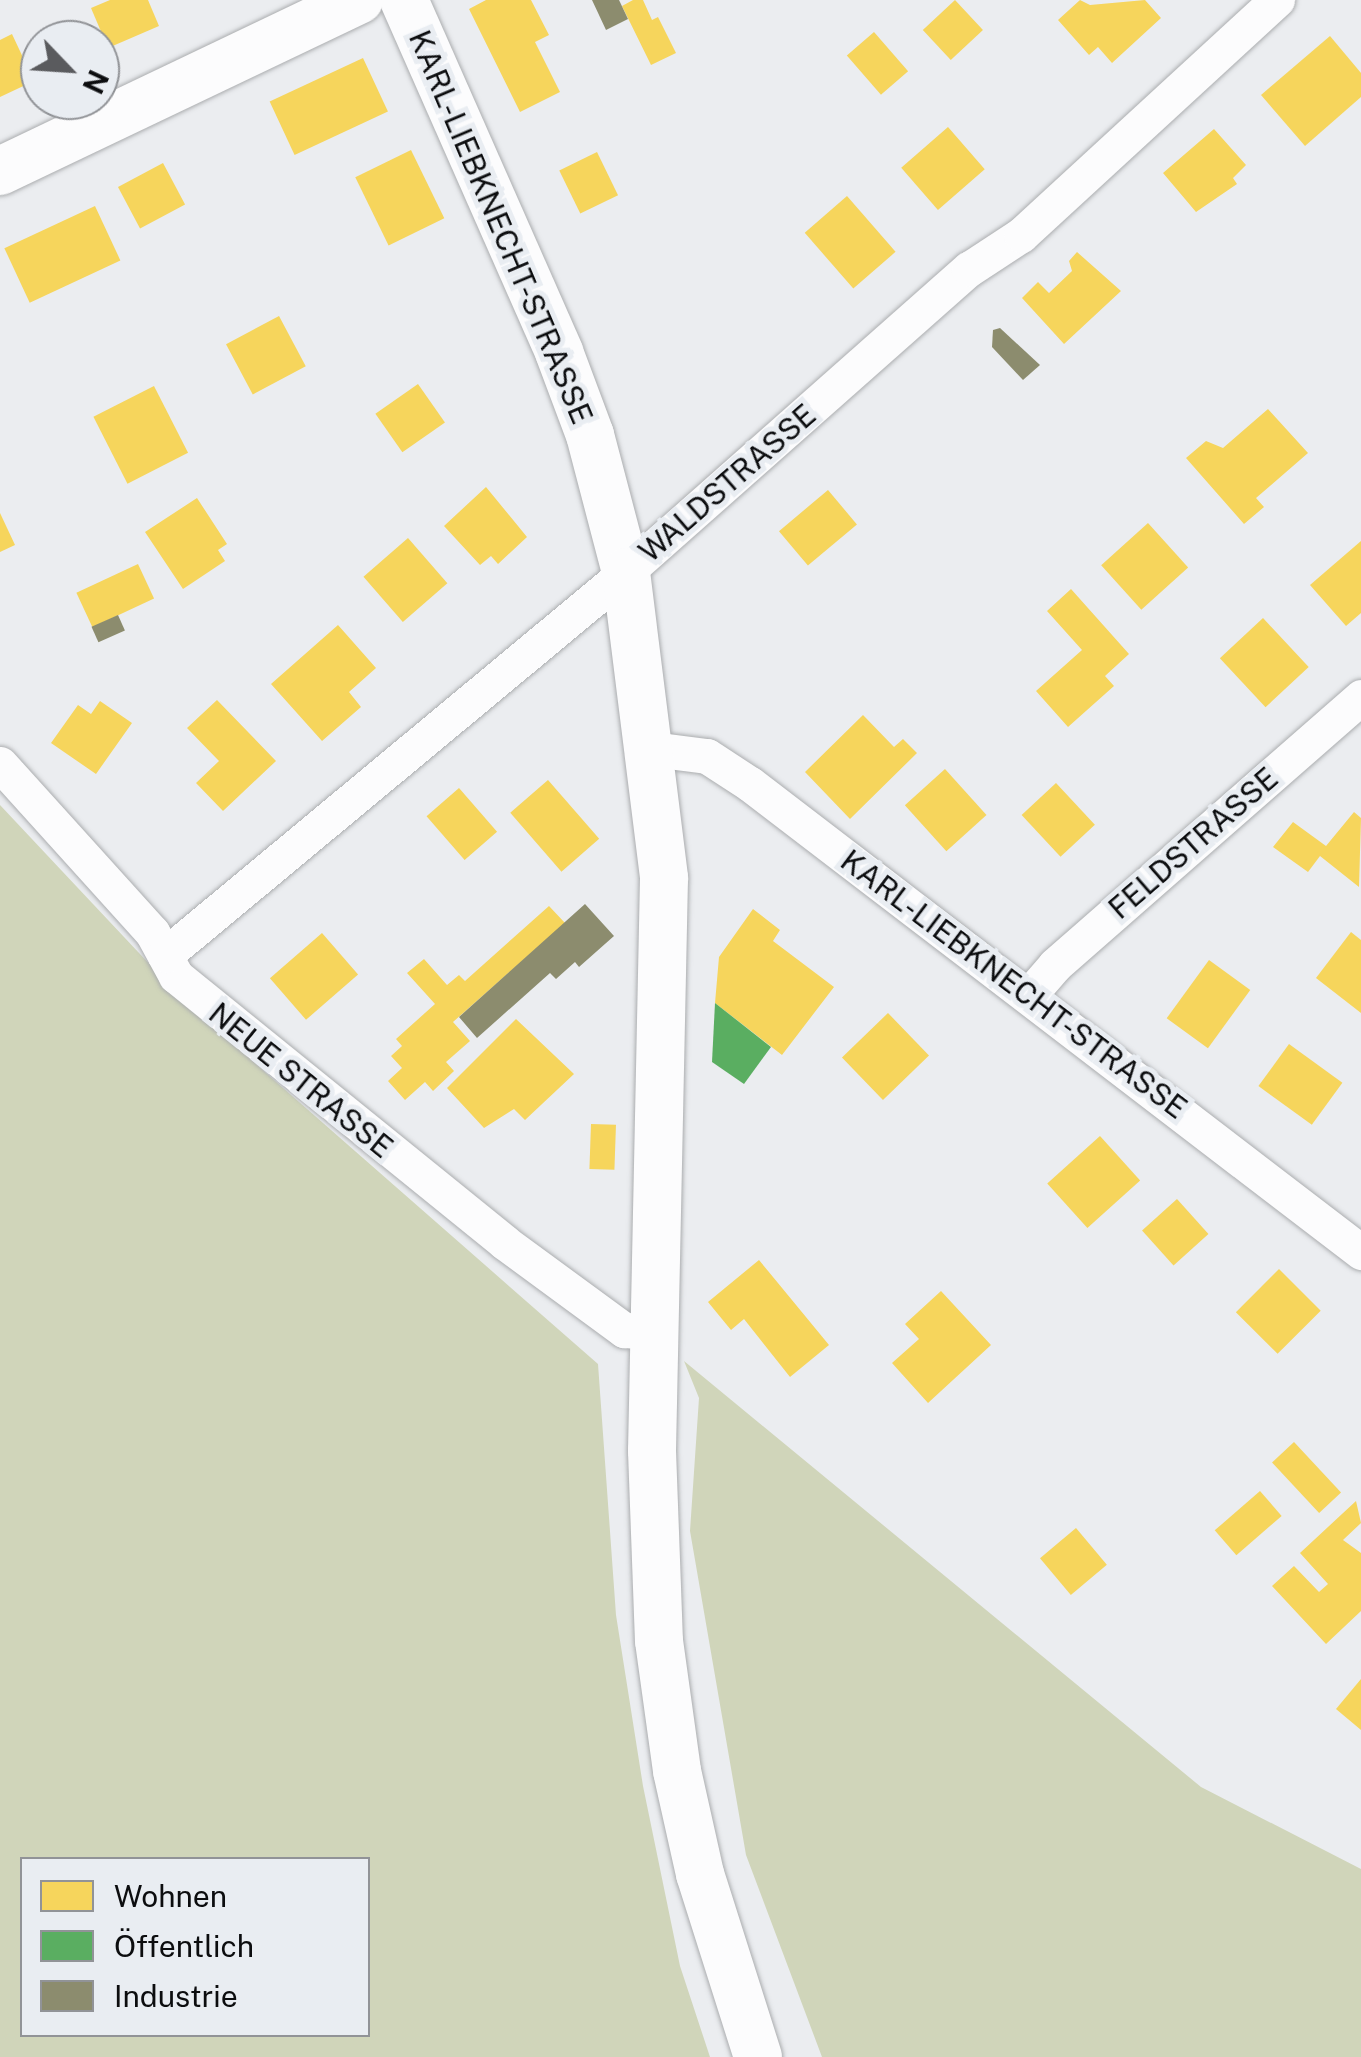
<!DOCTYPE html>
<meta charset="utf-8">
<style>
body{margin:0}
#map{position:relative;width:1361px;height:2057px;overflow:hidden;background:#ebedf0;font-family:"Public Sans",sans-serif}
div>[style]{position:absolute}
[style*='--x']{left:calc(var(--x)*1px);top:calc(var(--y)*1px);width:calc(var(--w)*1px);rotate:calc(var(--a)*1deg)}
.green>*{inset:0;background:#d0d5ba}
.homes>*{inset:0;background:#f6d55c;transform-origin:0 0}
.public>*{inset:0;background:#5aae61}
.industry>*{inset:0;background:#8c8c6e;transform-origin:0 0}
.roads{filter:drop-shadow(0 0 2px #abadaf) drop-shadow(0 0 2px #abadaf)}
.street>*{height:35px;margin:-17.5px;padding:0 17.5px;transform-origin:17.5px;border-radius:17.5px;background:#fcfcfd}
.secondary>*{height:48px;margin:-24px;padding:0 24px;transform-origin:24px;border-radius:24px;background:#fcfcfd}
span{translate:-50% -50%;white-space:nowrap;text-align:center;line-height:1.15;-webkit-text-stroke:10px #e9edf2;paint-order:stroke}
.street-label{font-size:30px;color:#0c0d0f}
.legend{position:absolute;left:20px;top:1857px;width:350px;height:180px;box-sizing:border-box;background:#e9edf2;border:2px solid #919397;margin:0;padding:12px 18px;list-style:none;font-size:30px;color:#0c0d0f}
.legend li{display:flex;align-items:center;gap:20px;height:50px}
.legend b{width:50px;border:2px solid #919397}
.north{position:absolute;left:20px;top:20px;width:100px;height:100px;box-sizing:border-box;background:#e9edf2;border:2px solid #919397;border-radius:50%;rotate:115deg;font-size:28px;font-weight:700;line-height:40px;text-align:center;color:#0c0d0f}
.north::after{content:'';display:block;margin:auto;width:35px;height:45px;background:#5a5b5e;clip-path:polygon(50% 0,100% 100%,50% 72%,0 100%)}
</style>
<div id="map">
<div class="green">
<div style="clip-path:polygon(evenodd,0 805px,186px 1003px,598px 1364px,616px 1615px,643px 1786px,680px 1966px,710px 2057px,0 2057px,0 805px,22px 1860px,368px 1860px,368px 2034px,22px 2034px,22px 1860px)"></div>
<div style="clip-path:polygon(684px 1361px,1201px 1787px,1361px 1869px,1361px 2057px,822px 2057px,746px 1855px,690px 1531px,699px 1398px)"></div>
</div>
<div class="homes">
<div style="clip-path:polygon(110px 0,148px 0,159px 26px,108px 48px,91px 8px)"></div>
<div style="clip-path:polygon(486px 0,531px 0,549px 35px,535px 42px,560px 92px,520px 112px,469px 9px)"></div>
<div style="clip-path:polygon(633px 0,643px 0,652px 20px,658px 17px,676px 53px,651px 65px,622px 6px)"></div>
<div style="left:955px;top:0;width:41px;height:44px;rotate:47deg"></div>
<div style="clip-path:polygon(1080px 0,1090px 5px,1145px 0,1161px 18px,1112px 63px,1098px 47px,1089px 55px,1058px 20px)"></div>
<div style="left:874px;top:32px;width:52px;height:36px;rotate:49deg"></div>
<div style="clip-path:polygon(12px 34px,34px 81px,0 97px,0 40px)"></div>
<div style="clip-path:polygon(1330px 36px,1361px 73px,1361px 97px,1305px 146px,1261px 95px)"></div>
<div style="left:363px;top:58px;width:59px;height:103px;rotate:65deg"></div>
<div style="left:948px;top:127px;width:56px;height:62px;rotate:49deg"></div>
<div style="clip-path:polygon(1214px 129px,1246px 165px,1233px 178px,1237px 184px,1196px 212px,1163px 173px)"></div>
<div style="left:411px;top:150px;width:76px;height:62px;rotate:64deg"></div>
<div style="left:597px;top:152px;width:48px;height:42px;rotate:64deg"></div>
<div style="left:163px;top:163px;width:47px;height:51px;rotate:62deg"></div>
<div style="left:847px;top:196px;width:74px;height:56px;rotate:49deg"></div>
<div style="left:95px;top:206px;width:60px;height:100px;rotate:65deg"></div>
<div style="clip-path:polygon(1077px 252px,1121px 291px,1064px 344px,1022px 298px,1038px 282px,1049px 293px,1072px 271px,1069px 261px)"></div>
<div style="left:279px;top:316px;width:57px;height:60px;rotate:62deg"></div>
<div style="left:418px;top:384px;width:47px;height:52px;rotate:55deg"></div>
<div style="left:154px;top:386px;width:75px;height:68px;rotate:63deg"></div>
<div style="clip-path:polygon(1268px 409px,1308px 453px,1256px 498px,1264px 507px,1244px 524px,1186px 458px,1206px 441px,1223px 448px)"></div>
<div style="clip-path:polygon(486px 487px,527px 537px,498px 564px,491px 556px,480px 565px,444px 526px)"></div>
<div style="left:828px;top:490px;width:45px;height:64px;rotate:50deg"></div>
<div style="clip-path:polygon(197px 498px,227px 544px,218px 550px,225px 561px,183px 589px,145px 532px)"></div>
<div style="clip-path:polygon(0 513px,15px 545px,0 552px)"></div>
<div style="left:1148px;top:523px;width:60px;height:63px;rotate:48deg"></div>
<div style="left:408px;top:538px;width:60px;height:59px;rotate:49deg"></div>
<div style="clip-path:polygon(1361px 541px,1361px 613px,1346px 626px,1310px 585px)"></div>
<div style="left:138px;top:564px;width:38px;height:68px;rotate:65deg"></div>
<div style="clip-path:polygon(1071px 589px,1129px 654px,1105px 676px,1114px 686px,1068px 727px,1036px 691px,1082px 650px,1047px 611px)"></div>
<div style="left:1263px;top:618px;width:67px;height:59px;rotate:47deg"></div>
<div style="clip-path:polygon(338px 625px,376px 668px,349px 692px,361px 707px,322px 741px,271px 684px)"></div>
<div style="clip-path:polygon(217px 700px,276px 761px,223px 811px,196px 783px,219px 761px,187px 728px)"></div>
<div style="clip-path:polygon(100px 701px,132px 723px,96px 774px,51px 743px,78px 705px,91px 714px)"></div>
<div style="clip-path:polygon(863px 715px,894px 747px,903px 739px,917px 753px,850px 819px,805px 772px)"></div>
<div style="left:945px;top:769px;width:62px;height:54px;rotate:48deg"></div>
<div style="left:548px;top:780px;width:78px;height:50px;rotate:49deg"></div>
<div style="left:1056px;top:783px;width:57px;height:47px;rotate:47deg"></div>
<div style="left:459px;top:788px;width:58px;height:43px;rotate:49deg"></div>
<div style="clip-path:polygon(1354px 812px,1361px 818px,1359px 887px,1320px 856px,1308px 872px,1273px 847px,1293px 822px,1326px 846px)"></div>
<div style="clip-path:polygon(549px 906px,565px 923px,453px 1022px,470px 1041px,446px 1062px,454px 1071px,433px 1091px,425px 1082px,405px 1100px,388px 1081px,402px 1068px,391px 1056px,402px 1046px,396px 1039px,435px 1004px,407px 973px,424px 959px,447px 985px,459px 975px,465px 981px)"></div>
<div style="clip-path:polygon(753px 909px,780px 930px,773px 941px,834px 987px,782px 1055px,715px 1003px,719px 957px)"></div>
<div style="clip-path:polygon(1351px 932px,1361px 940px,1361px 1013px,1316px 978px)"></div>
<div style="left:322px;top:933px;width:55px;height:69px;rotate:49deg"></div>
<div style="left:1209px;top:960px;width:51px;height:72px;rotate:36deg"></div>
<div style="left:888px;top:1013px;width:59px;height:64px;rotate:46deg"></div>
<div style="clip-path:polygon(516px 1019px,574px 1074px,525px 1120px,514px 1109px,484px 1128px,447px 1088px)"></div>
<div style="left:1289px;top:1044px;width:66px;height:52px;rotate:36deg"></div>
<div style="left:591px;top:1124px;width:25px;height:45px;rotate:2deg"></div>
<div style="left:1100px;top:1136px;width:60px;height:71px;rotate:48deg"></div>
<div style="left:1177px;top:1199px;width:47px;height:47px;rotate:48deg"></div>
<div style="clip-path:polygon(759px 1260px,829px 1345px,790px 1377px,744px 1319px,731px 1330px,708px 1302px)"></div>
<div style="left:1279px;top:1269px;width:59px;height:61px;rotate:45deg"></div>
<div style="clip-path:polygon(941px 1291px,991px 1345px,928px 1403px,892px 1363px,919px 1339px,905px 1324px)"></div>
<div style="left:1294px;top:1442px;width:69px;height:30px;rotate:47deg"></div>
<div style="left:1260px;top:1491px;width:33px;height:60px;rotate:49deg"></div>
<div style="clip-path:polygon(1356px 1501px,1361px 1523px,1343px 1540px,1361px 1553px,1361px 1611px,1326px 1644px,1272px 1586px,1294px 1566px,1319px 1592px,1328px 1584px,1300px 1553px)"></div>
<div style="left:1076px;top:1528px;width:48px;height:47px;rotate:50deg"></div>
<div style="clip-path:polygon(1361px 1679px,1361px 1730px,1336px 1709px)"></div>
</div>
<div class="public">
<div style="clip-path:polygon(715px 1003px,771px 1047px,744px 1084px,712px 1062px)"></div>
</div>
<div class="industry">
<div style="clip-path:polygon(592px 0,619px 0,628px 19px,606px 30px)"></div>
<div style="clip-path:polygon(1000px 328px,1040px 365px,1023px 380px,992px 347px,993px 330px)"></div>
<div style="left:118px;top:615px;width:17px;height:29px;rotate:66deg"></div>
<div style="clip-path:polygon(585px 904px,614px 936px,579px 967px,575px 962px,556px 979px,550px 973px,477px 1038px,459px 1017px)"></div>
</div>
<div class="roads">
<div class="street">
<div style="--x:652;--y:749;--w:55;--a:7.3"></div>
<div style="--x:707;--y:756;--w:51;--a:33.1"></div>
<div style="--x:750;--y:784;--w:770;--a:37.45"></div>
<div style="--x:0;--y:764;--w:227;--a:47.9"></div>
<div style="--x:152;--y:932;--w:50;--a:61.4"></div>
<div style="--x:176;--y:976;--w:422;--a:39"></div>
<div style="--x:504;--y:1242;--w:149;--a:36.3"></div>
<div style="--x:624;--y:1330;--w:31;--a:4"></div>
<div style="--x:165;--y:955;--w:599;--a:-39.72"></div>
<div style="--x:626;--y:572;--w:458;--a:-41.5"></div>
<div style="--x:969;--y:269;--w:62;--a:-33.2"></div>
<div style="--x:1021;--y:235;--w:348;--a:-42.6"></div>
<div style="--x:1030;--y:994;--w:38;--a:-49"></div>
<div style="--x:1055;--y:965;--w:407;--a:-41.2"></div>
</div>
<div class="secondary">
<div style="--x:404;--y:0;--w:385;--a:66.2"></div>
<div style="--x:559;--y:352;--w:89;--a:69.5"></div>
<div style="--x:590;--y:435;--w:142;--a:75.3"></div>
<div style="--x:626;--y:572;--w:308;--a:82.9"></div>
<div style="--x:664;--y:878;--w:573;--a:91.2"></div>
<div style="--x:652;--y:1451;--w:190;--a:87.9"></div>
<div style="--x:659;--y:1641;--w:131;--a:82.1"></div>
<div style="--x:677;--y:1771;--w:106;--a:77.4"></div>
<div style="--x:700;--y:1874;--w:192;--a:72.4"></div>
<div style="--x:0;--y:171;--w:398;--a:-25.5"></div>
</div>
</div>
<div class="street-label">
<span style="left:501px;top:227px;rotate:67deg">KARL-LIEBKNECHT-STRASSE</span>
<span style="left:727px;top:483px;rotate:-41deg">WALDSTRASSE</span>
<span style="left:1193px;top:843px;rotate:-41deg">FELDSTRASSE</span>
<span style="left:1014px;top:984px;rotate:37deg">KARL-LIEBKNECHT-STRASSE</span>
<span style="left:301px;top:1080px;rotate:39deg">NEUE STRASSE</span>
</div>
<ul class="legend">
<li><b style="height:28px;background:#f6d55c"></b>Wohnen</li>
<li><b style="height:28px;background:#5aae61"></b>Öffentlich</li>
<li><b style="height:28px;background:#8c8c6e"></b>Industrie</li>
</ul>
<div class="north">N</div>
</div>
